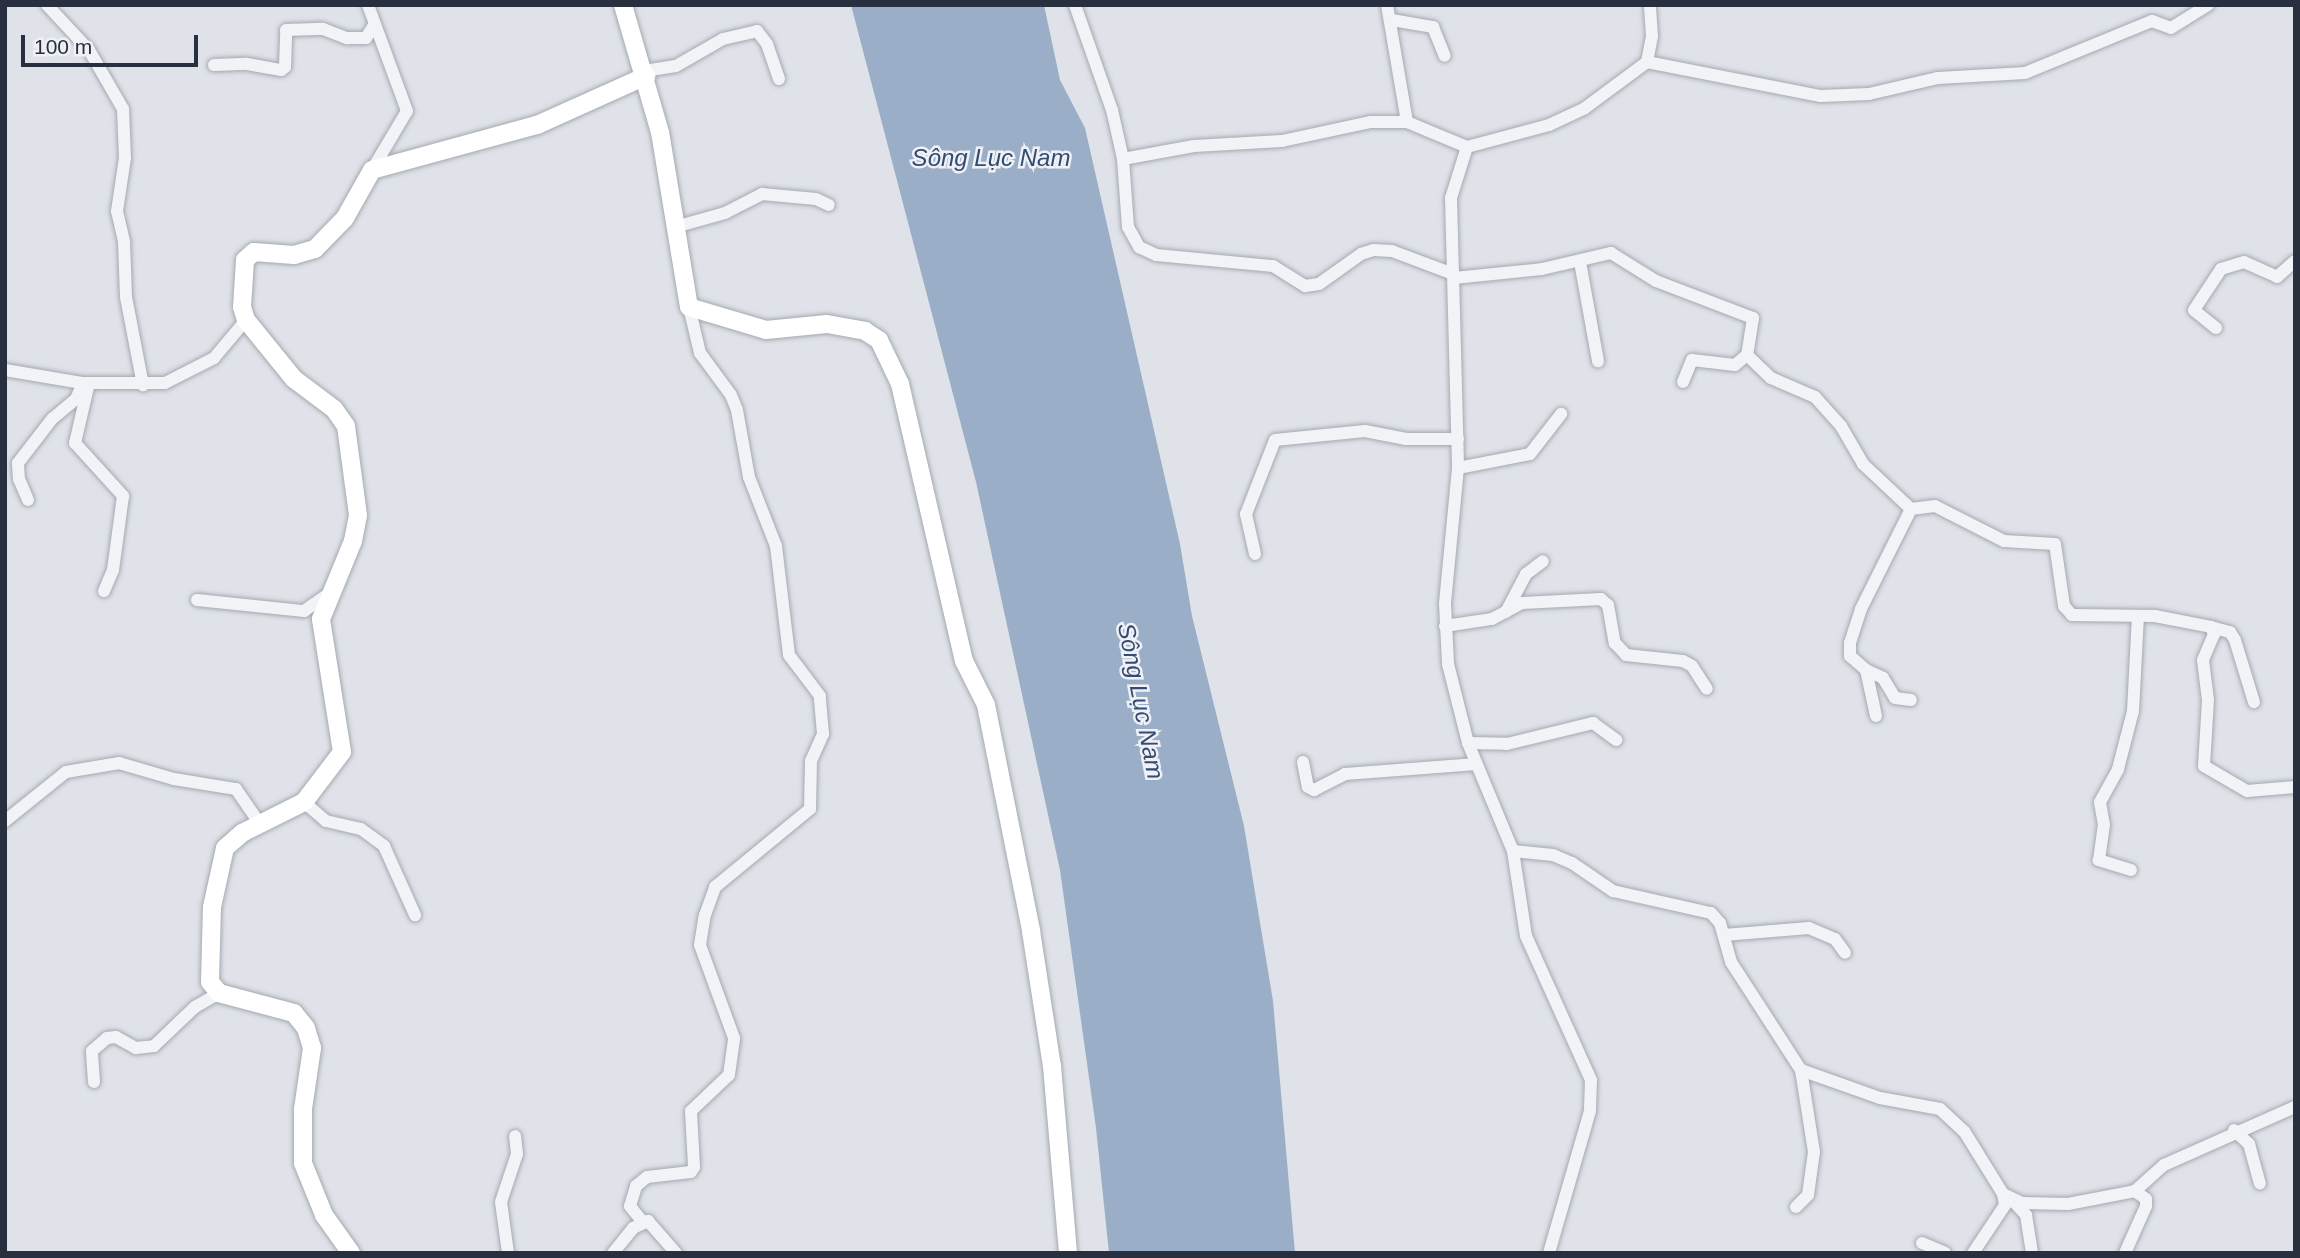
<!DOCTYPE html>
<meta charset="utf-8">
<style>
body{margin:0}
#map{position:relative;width:2300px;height:1258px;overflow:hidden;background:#dfe2e8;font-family:Helvetica,sans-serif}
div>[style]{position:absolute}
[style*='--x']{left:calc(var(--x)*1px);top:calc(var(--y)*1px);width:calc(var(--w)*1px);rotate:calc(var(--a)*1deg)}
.water>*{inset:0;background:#9baec7}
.roads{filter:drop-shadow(0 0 2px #a4a9b2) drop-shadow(0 0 2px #a4a9b2)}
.street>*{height:12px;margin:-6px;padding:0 6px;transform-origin:6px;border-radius:6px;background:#f2f3f6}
.secondary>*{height:18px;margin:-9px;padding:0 9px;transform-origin:9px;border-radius:9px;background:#fff}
span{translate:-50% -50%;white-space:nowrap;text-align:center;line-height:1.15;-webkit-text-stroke:5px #eff1f6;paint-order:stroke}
.water-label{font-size:24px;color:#344b72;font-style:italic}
.frame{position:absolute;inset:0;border:7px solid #282f3f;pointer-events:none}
.scale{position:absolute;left:21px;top:35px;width:177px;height:32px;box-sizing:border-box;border:4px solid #282f3f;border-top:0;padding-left:9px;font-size:21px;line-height:24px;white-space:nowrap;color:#282f3f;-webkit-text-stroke:5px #eff1f6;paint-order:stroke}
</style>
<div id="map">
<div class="water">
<div style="clip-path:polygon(851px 5px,1044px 5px,1060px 80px,1085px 128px,1180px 544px,1192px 616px,1244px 826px,1273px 1001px,1295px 1253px,1109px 1253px,1096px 1128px,1060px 870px,976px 482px)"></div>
</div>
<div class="roads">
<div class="street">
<div style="--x:47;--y:5;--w:62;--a:47"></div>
<div style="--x:89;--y:50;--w:68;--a:60"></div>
<div style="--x:123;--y:109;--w:49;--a:87.7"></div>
<div style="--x:125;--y:158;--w:54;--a:98.6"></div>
<div style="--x:117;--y:211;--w:32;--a:77"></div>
<div style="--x:124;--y:242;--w:55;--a:87.9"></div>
<div style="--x:126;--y:297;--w:90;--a:79.1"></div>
<div style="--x:368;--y:5;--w:113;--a:69.8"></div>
<div style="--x:407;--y:111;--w:69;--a:120.7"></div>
<div style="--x:1075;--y:5;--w:111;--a:70.6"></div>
<div style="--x:1112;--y:110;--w:50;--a:77.3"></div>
<div style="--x:1123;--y:159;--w:68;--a:85.8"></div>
<div style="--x:1128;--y:227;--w:23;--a:61"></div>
<div style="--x:1139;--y:247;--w:19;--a:25"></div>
<div style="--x:1156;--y:255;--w:118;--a:5.4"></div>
<div style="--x:1273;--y:266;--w:38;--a:32"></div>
<div style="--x:1305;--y:286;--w:14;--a:-8"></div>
<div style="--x:1319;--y:284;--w:52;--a:-35.5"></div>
<div style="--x:1361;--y:254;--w:13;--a:-18"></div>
<div style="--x:1373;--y:250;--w:19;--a:3"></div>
<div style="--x:1392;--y:251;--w:65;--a:20.7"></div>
<div style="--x:1387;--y:5;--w:119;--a:80.3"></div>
<div style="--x:1392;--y:20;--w:42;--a:9.7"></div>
<div style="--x:1433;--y:27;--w:31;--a:68"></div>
<div style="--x:1647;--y:62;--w:177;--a:11.1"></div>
<div style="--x:1821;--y:96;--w:48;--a:-2.4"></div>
<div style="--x:1869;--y:94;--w:71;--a:-13.1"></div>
<div style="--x:1938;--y:78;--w:87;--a:-3.3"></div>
<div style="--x:2025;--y:73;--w:137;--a:-22.3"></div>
<div style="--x:2152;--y:21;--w:20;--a:20"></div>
<div style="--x:2171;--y:28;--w:44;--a:-31.9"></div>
<div style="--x:214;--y:65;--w:33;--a:-2"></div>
<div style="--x:247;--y:64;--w:35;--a:10"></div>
<div style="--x:281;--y:70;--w:5;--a:-37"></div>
<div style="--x:285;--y:67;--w:37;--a:-88"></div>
<div style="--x:286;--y:30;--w:37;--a:-2"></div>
<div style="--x:323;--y:29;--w:26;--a:21"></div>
<div style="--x:347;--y:38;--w:19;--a:0"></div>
<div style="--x:366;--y:38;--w:15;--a:-58"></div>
<div style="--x:644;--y:71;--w:32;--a:-9"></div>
<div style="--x:676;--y:66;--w:54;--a:-29.9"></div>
<div style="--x:723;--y:39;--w:35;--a:-13"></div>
<div style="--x:757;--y:31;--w:16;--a:52"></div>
<div style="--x:767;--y:44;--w:37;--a:71"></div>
<div style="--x:1467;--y:147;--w:53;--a:107.4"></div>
<div style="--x:1451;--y:198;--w:270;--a:88.5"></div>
<div style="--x:1458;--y:468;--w:137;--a:95.5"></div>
<div style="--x:1445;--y:604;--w:60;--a:87.1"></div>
<div style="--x:1448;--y:664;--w:81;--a:75.8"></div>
<div style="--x:1468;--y:743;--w:117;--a:67.4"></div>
<div style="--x:1513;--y:851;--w:86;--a:81.3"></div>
<div style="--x:1526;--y:936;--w:158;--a:65.7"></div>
<div style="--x:1591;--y:1080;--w:31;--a:92"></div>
<div style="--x:1590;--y:1111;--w:148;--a:106.1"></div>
<div style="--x:1123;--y:159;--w:72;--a:-10.4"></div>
<div style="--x:1194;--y:146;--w:88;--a:-3.3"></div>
<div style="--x:1282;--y:141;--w:91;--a:-12.1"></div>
<div style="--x:1371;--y:122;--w:36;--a:0"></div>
<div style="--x:1407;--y:122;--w:65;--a:22.6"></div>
<div style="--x:1467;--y:147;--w:85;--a:-15"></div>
<div style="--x:1549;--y:125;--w:40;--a:-25"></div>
<div style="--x:1585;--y:108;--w:77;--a:-36.6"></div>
<div style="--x:1647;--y:62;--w:26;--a:-79"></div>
<div style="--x:1652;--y:36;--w:31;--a:-94"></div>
<div style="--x:675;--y:227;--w:52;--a:-15.6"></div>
<div style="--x:725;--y:213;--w:42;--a:-27.2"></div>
<div style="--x:762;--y:194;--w:54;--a:5.3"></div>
<div style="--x:816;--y:199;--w:14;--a:25"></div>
<div style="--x:1580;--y:262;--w:101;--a:79.7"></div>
<div style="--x:1454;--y:278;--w:88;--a:-5.8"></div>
<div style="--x:1542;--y:269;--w:71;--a:-13.1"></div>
<div style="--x:1611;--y:253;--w:53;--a:31.9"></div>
<div style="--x:1656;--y:281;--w:104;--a:20.9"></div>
<div style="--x:1753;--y:318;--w:37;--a:99"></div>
<div style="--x:1747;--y:355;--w:33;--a:44"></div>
<div style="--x:1771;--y:378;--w:48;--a:23.4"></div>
<div style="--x:1815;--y:397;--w:39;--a:48"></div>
<div style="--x:1841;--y:426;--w:44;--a:59.9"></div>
<div style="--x:1863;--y:464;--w:66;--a:43.2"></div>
<div style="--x:1911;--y:509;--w:112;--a:116.6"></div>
<div style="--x:1861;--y:609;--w:36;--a:108"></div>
<div style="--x:1850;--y:643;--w:13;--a:90"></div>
<div style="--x:1850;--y:656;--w:21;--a:41"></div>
<div style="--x:1866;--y:670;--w:47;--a:77.7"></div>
<div style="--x:2216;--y:328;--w:28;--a:-141"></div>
<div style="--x:2194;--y:310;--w:49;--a:-56.6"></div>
<div style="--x:2221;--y:269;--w:24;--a:-17"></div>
<div style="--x:2244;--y:262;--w:36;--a:24"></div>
<div style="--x:2277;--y:277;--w:24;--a:-42"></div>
<div style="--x:5;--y:370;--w:78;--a:9.6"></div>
<div style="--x:82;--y:383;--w:83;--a:0"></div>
<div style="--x:165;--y:383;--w:55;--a:-27"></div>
<div style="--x:214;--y:358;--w:50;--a:-49.9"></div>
<div style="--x:1683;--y:382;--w:24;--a:-68"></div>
<div style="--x:1692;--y:360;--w:43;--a:6.6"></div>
<div style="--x:1735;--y:365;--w:16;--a:-40"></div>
<div style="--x:89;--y:383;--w:62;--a:103.1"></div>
<div style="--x:75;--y:443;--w:72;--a:47.8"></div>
<div style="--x:123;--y:496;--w:75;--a:97.7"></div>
<div style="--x:113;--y:570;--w:23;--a:113"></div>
<div style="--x:1458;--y:468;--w:73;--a:-11"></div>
<div style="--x:1530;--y:454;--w:51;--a:-52.2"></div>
<div style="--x:28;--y:500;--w:23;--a:-113"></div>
<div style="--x:19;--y:479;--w:16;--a:-94"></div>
<div style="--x:18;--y:463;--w:56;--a:-52.3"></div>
<div style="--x:52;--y:419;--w:31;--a:-40"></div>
<div style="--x:76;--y:399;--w:13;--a:-67"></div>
<div style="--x:1911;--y:509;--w:24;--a:-7"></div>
<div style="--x:1935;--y:506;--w:77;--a:26.9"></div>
<div style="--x:2004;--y:541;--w:51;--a:3.4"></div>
<div style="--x:2055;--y:544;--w:63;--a:81.7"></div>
<div style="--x:2064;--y:606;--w:12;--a:48"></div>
<div style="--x:2072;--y:615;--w:83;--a:0.7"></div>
<div style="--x:2155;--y:616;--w:57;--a:11.1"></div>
<div style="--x:2211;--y:627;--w:8;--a:67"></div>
<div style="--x:2214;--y:634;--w:28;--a:113"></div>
<div style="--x:2203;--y:660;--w:40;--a:82.9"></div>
<div style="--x:2208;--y:700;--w:66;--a:93.5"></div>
<div style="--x:2204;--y:766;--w:50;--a:30.2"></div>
<div style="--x:2247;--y:791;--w:48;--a:-4.8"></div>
<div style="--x:1255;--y:554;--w:41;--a:-102.7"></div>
<div style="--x:1246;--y:514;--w:79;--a:-68.6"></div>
<div style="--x:1275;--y:440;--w:90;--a:-5.7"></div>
<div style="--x:1365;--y:431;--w:42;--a:11"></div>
<div style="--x:1406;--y:439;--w:52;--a:0"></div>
<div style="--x:197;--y:600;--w:108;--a:5.9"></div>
<div style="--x:304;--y:611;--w:29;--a:-35"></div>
<div style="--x:1506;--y:612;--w:43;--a:-62.2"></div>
<div style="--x:1526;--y:574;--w:21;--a:-37"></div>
<div style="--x:1445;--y:626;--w:48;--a:-8.5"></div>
<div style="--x:1492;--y:619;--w:34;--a:-28"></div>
<div style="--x:1522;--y:603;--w:79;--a:-2.9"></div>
<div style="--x:1601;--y:599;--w:9;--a:41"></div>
<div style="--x:1608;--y:605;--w:39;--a:80"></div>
<div style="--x:1615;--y:643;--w:16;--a:47"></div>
<div style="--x:1626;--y:655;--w:57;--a:6"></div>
<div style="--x:1683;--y:661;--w:10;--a:29"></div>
<div style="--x:1692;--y:666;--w:27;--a:57"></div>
<div style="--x:2211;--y:627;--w:20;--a:15"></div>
<div style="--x:2230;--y:632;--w:9;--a:58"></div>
<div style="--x:2235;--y:640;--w:65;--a:73"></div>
<div style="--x:1866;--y:670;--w:19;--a:25"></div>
<div style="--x:1883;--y:678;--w:23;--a:59"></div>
<div style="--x:1895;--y:698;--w:16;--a:7"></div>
<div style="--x:1468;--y:743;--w:39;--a:1"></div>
<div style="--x:1507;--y:744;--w:89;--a:-13.7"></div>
<div style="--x:1593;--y:723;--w:29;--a:36"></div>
<div style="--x:1303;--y:762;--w:25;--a:79"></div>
<div style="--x:1308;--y:787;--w:7;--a:27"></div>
<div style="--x:1314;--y:790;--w:35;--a:-27"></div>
<div style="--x:1345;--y:774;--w:132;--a:-4.3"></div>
<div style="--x:304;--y:802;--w:29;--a:41"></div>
<div style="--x:326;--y:821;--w:36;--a:13"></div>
<div style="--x:361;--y:829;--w:29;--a:36"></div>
<div style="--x:384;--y:846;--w:76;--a:65.8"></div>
<div style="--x:5;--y:821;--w:78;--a:-38.8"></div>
<div style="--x:66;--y:772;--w:54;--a:-9.6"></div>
<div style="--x:119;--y:763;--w:57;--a:16.2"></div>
<div style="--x:174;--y:779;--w:63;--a:9.2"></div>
<div style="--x:236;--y:789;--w:42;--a:55.6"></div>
<div style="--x:1513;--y:851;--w:40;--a:5.7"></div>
<div style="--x:1553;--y:855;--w:21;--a:23"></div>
<div style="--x:1572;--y:863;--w:50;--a:34.3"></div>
<div style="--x:1613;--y:891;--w:100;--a:12.7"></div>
<div style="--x:1711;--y:913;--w:13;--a:48"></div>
<div style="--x:1720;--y:923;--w:41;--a:74.2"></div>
<div style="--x:1731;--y:962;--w:129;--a:57.1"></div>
<div style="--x:1801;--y:1070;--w:84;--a:19.5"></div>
<div style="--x:1880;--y:1098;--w:61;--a:10.4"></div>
<div style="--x:1940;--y:1109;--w:33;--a:43"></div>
<div style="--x:1964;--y:1131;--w:74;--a:58.2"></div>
<div style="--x:2003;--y:1194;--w:21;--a:25"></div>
<div style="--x:2022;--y:1203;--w:46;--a:1.2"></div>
<div style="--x:2068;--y:1204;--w:68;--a:-11"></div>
<div style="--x:2135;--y:1191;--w:39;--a:-42"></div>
<div style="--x:2164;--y:1165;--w:143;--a:-23.9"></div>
<div style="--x:2131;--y:870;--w:34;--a:-163"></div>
<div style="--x:2099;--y:860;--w:35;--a:-82"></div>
<div style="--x:2104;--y:825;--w:23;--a:-100"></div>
<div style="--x:2100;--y:802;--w:38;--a:-61"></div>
<div style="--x:2118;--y:769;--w:60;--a:-75.5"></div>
<div style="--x:2133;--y:711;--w:95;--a:-87"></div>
<div style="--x:1724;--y:935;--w:85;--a:-4.7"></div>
<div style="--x:1809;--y:928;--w:28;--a:23"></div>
<div style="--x:1835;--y:939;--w:17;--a:54"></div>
<div style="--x:94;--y:1082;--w:31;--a:-94"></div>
<div style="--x:92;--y:1051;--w:20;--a:-41"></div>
<div style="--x:107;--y:1038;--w:9;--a:-6"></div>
<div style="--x:116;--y:1037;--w:23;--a:29"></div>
<div style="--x:136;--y:1048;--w:18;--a:-6"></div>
<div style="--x:154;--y:1046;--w:57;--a:-43.6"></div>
<div style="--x:195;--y:1007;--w:28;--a:-30"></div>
<div style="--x:2234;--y:1130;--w:21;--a:43"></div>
<div style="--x:2249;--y:1144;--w:41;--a:74.6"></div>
<div style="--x:2014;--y:1202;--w:18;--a:47"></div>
<div style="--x:2026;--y:1215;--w:38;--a:81"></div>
<div style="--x:1796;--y:1207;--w:17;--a:-45"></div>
<div style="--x:1808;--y:1195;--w:43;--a:-82.1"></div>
<div style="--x:1814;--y:1152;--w:83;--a:-99"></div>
<div style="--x:642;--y:1221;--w:19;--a:-129"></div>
<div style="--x:630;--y:1206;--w:21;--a:-73"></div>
<div style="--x:636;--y:1186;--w:14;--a:-39"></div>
<div style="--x:647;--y:1177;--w:44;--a:-6.5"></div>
<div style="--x:691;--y:1172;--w:6;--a:-59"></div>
<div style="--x:694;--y:1167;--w:56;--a:-93.1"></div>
<div style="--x:691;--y:1111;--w:52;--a:-43.5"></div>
<div style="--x:729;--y:1075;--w:37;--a:-82"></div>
<div style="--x:734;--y:1038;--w:99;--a:-110.1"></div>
<div style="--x:700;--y:945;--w:30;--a:-81"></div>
<div style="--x:705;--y:915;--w:30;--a:-70"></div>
<div style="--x:715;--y:887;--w:123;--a:-39.4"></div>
<div style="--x:810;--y:809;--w:48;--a:-88.8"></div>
<div style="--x:811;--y:761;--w:30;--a:-66"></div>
<div style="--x:823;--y:734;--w:38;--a:-95"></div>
<div style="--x:820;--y:696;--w:51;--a:-127.1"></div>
<div style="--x:789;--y:655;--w:110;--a:-96.8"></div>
<div style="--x:776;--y:546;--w:74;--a:-111.4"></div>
<div style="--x:749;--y:477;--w:68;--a:-100.2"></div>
<div style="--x:737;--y:410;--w:16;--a:-112"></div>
<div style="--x:731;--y:395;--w:52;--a:-126.4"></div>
<div style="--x:700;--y:353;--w:47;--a:-103.4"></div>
<div style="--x:1922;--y:1243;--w:25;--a:23"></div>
<div style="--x:508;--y:1253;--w:51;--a:-97.8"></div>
<div style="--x:501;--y:1202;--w:51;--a:-71.6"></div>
<div style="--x:517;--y:1154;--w:18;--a:-96"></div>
<div style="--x:613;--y:1253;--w:32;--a:-51"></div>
<div style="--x:633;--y:1228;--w:17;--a:-25"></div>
<div style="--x:648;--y:1221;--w:43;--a:48.8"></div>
<div style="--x:1973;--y:1253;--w:58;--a:-56.3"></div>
<div style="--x:2005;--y:1205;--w:11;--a:-100"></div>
<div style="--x:2125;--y:1253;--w:51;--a:-65.9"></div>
<div style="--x:2146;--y:1206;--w:7;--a:-90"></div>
<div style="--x:2146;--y:1199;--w:14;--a:-144"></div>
</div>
<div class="secondary">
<div style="--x:623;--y:5;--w:132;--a:73.8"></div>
<div style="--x:660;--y:132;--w:177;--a:80.6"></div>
<div style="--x:689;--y:307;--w:80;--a:16.6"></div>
<div style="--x:766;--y:330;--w:61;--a:-5.6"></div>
<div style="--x:827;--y:324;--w:39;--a:10"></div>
<div style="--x:865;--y:331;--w:17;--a:33"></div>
<div style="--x:879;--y:340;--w:49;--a:64.5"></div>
<div style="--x:900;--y:384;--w:284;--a:77"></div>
<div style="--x:964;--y:661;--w:49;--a:63.4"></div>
<div style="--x:986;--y:705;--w:230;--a:78.7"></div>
<div style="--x:1031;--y:931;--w:137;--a:81.2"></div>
<div style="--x:1052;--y:1066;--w:188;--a:85.1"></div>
<div style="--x:351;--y:1253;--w:47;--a:-125.4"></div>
<div style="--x:324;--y:1215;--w:56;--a:-112"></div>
<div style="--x:303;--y:1163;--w:54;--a:-90"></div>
<div style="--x:303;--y:1109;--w:62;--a:-81.6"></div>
<div style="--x:312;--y:1048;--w:21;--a:-107"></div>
<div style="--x:306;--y:1028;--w:19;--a:-129"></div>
<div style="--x:294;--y:1013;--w:78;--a:-165.1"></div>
<div style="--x:219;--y:993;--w:14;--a:-129"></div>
<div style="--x:210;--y:982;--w:75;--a:-88.5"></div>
<div style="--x:212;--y:907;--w:60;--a:-77.6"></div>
<div style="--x:225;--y:848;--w:23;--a:-41"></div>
<div style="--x:242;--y:833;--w:69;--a:-26.6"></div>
<div style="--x:304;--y:802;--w:63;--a:-52.8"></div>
<div style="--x:342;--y:752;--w:135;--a:-99"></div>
<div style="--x:321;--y:619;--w:84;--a:-67.7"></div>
<div style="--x:353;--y:541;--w:26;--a:-79"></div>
<div style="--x:358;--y:515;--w:90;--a:-97.7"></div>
<div style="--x:346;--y:426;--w:21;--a:-125"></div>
<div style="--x:334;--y:409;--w:50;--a:-143.1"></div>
<div style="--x:294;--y:379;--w:76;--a:-129.1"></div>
<div style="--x:246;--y:320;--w:14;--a:-107"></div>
<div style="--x:242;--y:307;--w:47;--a:-86.3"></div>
<div style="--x:245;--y:260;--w:12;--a:-42"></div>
<div style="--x:254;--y:252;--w:40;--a:4.3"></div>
<div style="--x:294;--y:255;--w:22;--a:-16"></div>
<div style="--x:315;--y:249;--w:43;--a:-45.9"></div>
<div style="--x:345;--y:218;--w:55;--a:-60.6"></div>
<div style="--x:372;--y:170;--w:171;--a:-15.3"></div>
<div style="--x:537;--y:125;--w:120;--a:-24.2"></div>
</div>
</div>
<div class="water-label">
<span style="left:991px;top:158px">Sông Lục Nam</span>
<span style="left:1141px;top:701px;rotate:79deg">Sông Lục Nam</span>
</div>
<div class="frame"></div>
<div class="scale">100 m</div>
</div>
